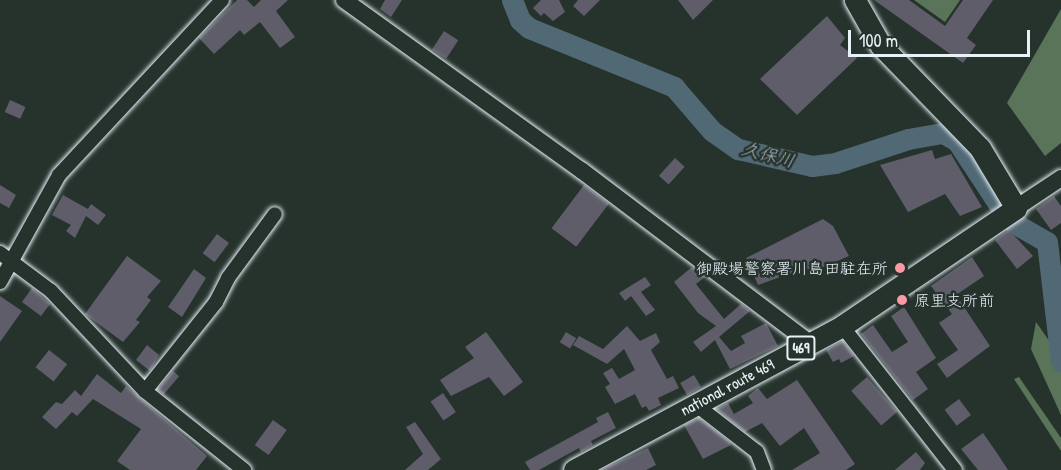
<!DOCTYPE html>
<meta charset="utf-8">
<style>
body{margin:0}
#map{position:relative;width:1061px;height:470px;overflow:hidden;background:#26332d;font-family:"Patrick Hand","Klee One",sans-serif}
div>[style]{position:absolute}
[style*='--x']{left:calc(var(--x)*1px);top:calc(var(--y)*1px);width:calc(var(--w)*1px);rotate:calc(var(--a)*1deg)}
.green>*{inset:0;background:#5a745a}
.river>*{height:21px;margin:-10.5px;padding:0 10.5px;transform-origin:10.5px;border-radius:10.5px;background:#516975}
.building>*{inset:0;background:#5e5d69;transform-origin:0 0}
.roads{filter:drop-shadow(0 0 2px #e8f1f8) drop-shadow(0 0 2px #e8f1f8)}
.minor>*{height:14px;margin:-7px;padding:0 7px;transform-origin:7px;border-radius:7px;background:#26332d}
.tertiary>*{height:16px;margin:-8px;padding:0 8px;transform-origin:8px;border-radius:8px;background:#26332d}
.trunk>*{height:21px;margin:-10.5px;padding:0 10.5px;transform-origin:10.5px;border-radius:10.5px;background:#26332d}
.dots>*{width:16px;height:16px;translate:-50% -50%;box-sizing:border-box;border:3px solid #26332d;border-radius:50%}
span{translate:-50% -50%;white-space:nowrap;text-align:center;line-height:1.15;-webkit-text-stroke:5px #26332d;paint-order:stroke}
.shield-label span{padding:2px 4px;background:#26332d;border:2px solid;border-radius:4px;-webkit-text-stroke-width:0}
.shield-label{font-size:15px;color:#e8f1f8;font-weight:700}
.poi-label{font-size:16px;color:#e8f1f8}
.right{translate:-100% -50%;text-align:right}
.left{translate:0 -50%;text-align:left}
.street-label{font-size:16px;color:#e8f1f8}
.water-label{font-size:18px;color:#acbbc4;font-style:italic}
.scale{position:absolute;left:848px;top:30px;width:182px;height:27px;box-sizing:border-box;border:3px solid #e8f1f8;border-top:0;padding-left:8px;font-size:18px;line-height:21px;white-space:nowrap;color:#e8f1f8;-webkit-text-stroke:4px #26332d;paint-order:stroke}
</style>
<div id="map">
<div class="green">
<div style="clip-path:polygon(914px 0,960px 0,945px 22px)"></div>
<div style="clip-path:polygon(1061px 9px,1061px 143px,1045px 156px,1007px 103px)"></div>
<div style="clip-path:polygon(1036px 322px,1050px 342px,1061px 324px,1061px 415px,1031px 349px)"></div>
<div style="clip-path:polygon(1019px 377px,1061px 438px,1061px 451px,1014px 379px)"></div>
</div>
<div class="river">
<div style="--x:512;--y:0;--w:22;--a:68"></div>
<div style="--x:520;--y:20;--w:12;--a:42"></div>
<div style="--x:529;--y:28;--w:157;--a:22.1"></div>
<div style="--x:674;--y:87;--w:58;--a:49.2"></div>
<div style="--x:712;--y:131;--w:32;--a:35"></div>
<div style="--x:738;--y:149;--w:76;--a:12.9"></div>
<div style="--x:812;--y:166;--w:23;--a:-7"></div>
<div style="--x:835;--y:163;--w:77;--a:-18.2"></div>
<div style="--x:908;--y:139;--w:36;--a:-10"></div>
<div style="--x:943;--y:133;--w:16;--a:30"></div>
<div style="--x:957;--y:141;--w:77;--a:56.7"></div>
<div style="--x:1014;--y:223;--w:38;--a:30"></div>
<div style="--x:1047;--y:242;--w:120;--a:83.3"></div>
</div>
<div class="building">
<div style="clip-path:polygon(237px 0,247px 0,254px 7px,261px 0,288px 0,276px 11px,295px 37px,280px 48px,260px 22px,244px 35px,240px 30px,214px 54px,199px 38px)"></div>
<div style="clip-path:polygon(385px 0,402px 0,391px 17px,380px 9px)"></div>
<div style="clip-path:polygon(541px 0,559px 0,565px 12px,553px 21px,544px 13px,541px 16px,533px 8px)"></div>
<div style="clip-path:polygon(578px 0,600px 0,584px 16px,573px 6px)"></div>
<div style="clip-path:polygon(678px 0,713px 0,693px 20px)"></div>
<div style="clip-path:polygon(874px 0,909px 0,945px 26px,963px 0,993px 0,967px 38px,976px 45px,963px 63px)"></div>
<div style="clip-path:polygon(827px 16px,845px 38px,840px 45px,857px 58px,797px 115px,760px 79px)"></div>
<div style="left:444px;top:31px;width:17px;height:22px;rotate:33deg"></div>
<div style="left:10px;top:100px;width:17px;height:13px;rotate:24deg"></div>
<div style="clip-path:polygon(932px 150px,935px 159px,951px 154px,982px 207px,960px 216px,945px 194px,908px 212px,880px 165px)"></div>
<div style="left:675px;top:158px;width:13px;height:24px;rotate:42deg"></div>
<div style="clip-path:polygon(0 185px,16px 195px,9px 208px,0 203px)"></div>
<div style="left:584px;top:185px;width:31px;height:54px;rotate:37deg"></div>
<div style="clip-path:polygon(63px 195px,88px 209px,91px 204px,106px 215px,98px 225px,86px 216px,75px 238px,66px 231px,71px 225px,52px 215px)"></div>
<div style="clip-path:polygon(1054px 196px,1061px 206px,1061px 223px,1051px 230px,1036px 209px)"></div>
<div style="clip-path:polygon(823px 219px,833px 226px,849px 256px,814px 271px,806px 268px,758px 285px,746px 258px)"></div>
<div style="clip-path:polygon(1009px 230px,1033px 256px,1017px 269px,995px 240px)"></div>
<div style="left:217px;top:234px;width:15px;height:24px;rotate:37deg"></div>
<div style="clip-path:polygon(127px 256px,161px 281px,147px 297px,151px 300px,136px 320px,140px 322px,123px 342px,85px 314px)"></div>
<div style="clip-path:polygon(972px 257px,984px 276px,956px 295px,990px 346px,947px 378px,937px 364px,958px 350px,939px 323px,952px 314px,931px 286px)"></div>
<div style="clip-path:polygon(692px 267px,705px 277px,696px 284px,724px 319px,741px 304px,750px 311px,719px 337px,731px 351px,745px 343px,741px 336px,766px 323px,778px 346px,730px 369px,715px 340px,701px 352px,693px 342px,716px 326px,698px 313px,674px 282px)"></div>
<div style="clip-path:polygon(194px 269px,206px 278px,182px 317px,168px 307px)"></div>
<div style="clip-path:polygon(645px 277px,651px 285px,641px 292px,655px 310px,646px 316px,631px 296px,625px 301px,619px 293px)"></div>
<div style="clip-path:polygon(32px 288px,50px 304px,41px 316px,22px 302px)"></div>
<div style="clip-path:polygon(0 296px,22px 311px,0 342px)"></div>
<div style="clip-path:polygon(904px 307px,936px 358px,916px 372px,928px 389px,913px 400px,861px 334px,873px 325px,892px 352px,908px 342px,891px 316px)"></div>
<div style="clip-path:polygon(627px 326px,640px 341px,656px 333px,660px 342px,651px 350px,667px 379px,673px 376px,679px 388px,658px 398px,661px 405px,649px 411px,646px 406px,642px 408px,635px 394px,615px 404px,605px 387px,610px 384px,603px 373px,612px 368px,619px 379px,635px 370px,624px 349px,607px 364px,573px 345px,579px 336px,603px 349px)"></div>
<div style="clip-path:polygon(486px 332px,523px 382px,504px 396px,489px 377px,451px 396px,440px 380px,474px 358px,465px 347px)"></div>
<div style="left:566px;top:332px;width:12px;height:12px;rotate:31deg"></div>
<div style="clip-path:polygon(843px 341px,854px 356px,841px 363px,839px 359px,833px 362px,826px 350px)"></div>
<div style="clip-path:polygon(147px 345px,159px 355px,150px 371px,136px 360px)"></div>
<div style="left:49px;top:350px;width:23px;height:22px;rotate:38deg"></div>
<div style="left:173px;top:371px;width:8px;height:24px;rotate:40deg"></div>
<div style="clip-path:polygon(97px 374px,121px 393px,126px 386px,207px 456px,196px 470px,130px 470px,117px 461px,141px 429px,93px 399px,77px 416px,72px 412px,56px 429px,42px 417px,56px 402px,62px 404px,75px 390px,81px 396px)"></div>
<div style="left:694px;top:375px;width:14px;height:16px;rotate:60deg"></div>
<div style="left:867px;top:377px;width:46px;height:21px;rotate:49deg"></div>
<div style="clip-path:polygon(797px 380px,855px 464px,846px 470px,792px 470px,820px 453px,804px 428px,780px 446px,762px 423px,745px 432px,716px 409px,728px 403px,734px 414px,753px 403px,748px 396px,758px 388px,767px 399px)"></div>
<div style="left:443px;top:393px;width:23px;height:15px;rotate:56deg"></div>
<div style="left:959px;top:399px;width:20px;height:18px;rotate:53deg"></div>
<div style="clip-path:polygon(608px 412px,616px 428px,591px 441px,593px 445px,581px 452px,579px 448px,539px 470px,530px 470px,525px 462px,598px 422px,596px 418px)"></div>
<div style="clip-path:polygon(699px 418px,730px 442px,731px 445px,703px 459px,684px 425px)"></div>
<div style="left:273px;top:420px;width:17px;height:31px;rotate:36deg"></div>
<div style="clip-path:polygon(415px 422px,441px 459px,428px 470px,405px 470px,423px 454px,406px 427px)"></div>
<div style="clip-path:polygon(983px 433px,997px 453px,1008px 470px,978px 470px,961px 449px)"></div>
<div style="clip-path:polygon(648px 448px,656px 465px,646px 470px,601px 470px)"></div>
<div style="clip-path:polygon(916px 452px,925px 463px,920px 470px,895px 470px)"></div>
</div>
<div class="roads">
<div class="minor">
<div style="--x:0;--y:253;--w:64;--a:36.7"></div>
<div style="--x:51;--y:291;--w:137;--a:46.8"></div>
<div style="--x:145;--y:391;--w:127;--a:38.6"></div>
<div style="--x:0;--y:282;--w:122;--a:-61.1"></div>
<div style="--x:59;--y:175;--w:239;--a:-47"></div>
<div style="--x:842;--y:326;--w:183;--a:51.9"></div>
<div style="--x:145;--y:391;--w:114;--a:-51.4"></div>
<div style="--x:216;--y:302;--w:27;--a:-63"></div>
<div style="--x:228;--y:278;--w:79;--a:-53.7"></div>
<div style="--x:695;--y:404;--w:78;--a:37.7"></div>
<div style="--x:757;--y:452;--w:19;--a:69"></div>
</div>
<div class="tertiary">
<div style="--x:344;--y:0;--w:292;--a:35.7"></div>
<div style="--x:581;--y:170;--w:287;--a:37.1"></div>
<div style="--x:1016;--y:208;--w:54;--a:-33.7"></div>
</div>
<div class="trunk">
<div style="--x:574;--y:470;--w:304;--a:-28.2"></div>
<div style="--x:842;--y:326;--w:210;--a:-34.1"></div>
<div style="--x:1016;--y:208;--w:70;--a:-121"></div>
<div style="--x:980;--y:148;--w:142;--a:-134.1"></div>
<div style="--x:881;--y:46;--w:53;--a:-119.5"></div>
</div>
</div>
<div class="dots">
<div style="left:900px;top:268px;background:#ff9aa2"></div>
<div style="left:902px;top:300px;background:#ff9aa2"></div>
</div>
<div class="shield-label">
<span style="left:801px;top:348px">469</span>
</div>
<div class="poi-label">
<span class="right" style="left:888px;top:268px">御殿場警察署川島田駐在所</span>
<span class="left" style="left:914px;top:300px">原里支所前</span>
</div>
<div class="street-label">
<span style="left:727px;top:387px;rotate:-28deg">national route 469</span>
</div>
<div class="water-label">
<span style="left:768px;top:155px;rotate:15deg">久保川</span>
</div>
<div class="scale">100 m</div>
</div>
